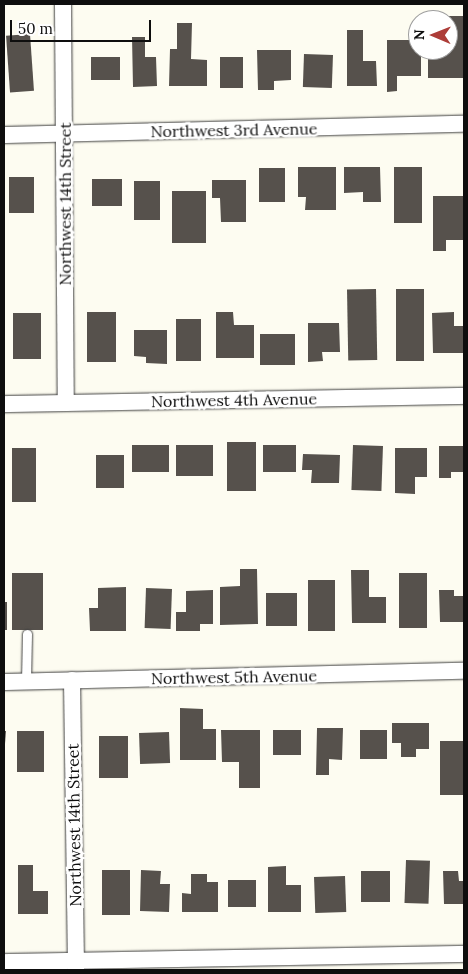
<!DOCTYPE html>
<style>
body{margin:0}
#map{position:relative;width:468px;height:974px;overflow:hidden;background:#fdfcf1;font-family:Lora,serif}
div>[style]{position:absolute}
[style*='--x']{left:calc(var(--x)*1px);top:calc(var(--y)*1px);width:calc(var(--w)*1px);rotate:calc(var(--a)*1deg)}
.building>*{inset:0;background:#56514c;transform-origin:0 0}
.roads{filter:drop-shadow(0 0 1px #414141) drop-shadow(0 0 1px #414141)}
.service>*{height:9px;margin:-4.5px;padding:0 4.5px;transform-origin:4.5px;border-radius:4.5px;background:#fff}
.minor>*{height:16px;margin:-8px;padding:0 8px;transform-origin:8px;border-radius:8px;background:#fff}
span{translate:-50% -50%;white-space:nowrap;text-align:center;line-height:1.15;-webkit-text-stroke:5px #fff;paint-order:stroke}
.street-label{font-size:16px;color:#0e0e0e}
.frame{position:absolute;inset:0;border:5px solid #0e0e0e;pointer-events:none}
.north{position:absolute;left:408px;top:10px;width:50px;height:50px;box-sizing:border-box;background:#fff;border:1px solid #9f9f9f;border-radius:50%;rotate:271deg;font-size:14px;font-weight:700;line-height:20px;text-align:center;color:#0e0e0e}
.north::after{content:'';display:block;margin:auto;width:18px;height:22px;background:#ad3d38;clip-path:polygon(50% 0,100% 100%,50% 72%,0 100%)}
.scale{position:absolute;left:10px;top:20px;width:141px;height:22px;box-sizing:border-box;border:2px solid #0e0e0e;border-top:0;padding-left:6px;font-size:15px;line-height:18px;white-space:nowrap;color:#0e0e0e;-webkit-text-stroke:4px #fff;paint-order:stroke}
</style>
<div id="map">
<div class="building">
<div style="clip-path:polygon(449px 16px,464px 16px,464px 78px,428px 78px,428px 54px,448px 50px)"></div>
<div style="clip-path:polygon(177px 23px,192px 23px,191px 59px,207px 60px,207px 86px,169px 86px,170px 49px,177px 49px)"></div>
<div style="clip-path:polygon(347px 30px,363px 30px,363px 61px,376px 61px,377px 86px,347px 86px)"></div>
<div style="left:30px;top:34px;width:57px;height:24px;rotate:86deg"></div>
<div style="clip-path:polygon(132px 37px,145px 37px,145px 57px,156px 57px,157px 86px,133px 87px)"></div>
<div style="clip-path:polygon(387px 40px,418px 40px,418px 50px,421px 50px,421px 76px,397px 76px,397px 91px,387px 92px)"></div>
<div style="clip-path:polygon(257px 50px,291px 50px,291px 80px,274px 81px,274px 90px,258px 90px)"></div>
<div style="left:304px;top:54px;width:29px;height:33px;rotate:2deg"></div>
<div style="left:91px;top:57px;width:29px;height:23px"></div>
<div style="left:220px;top:57px;width:23px;height:31px"></div>
<div style="clip-path:polygon(298px 167px,336px 167px,336px 210px,305px 210px,306px 197px,298px 197px)"></div>
<div style="clip-path:polygon(344px 167px,380px 167px,381px 202px,363px 202px,363px 192px,344px 193px)"></div>
<div style="left:394px;top:167px;width:28px;height:56px"></div>
<div style="left:259px;top:168px;width:26px;height:34px"></div>
<div style="left:9px;top:177px;width:25px;height:36px"></div>
<div style="left:92px;top:179px;width:30px;height:27px"></div>
<div style="clip-path:polygon(212px 180px,246px 180px,246px 222px,221px 222px,220px 198px,212px 198px)"></div>
<div style="left:134px;top:181px;width:26px;height:39px"></div>
<div style="left:172px;top:191px;width:34px;height:52px"></div>
<div style="clip-path:polygon(433px 196px,464px 196px,464px 240px,446px 240px,446px 251px,433px 251px)"></div>
<div style="left:376px;top:289px;width:71px;height:29px;rotate:89deg"></div>
<div style="left:396px;top:289px;width:28px;height:72px"></div>
<div style="left:87px;top:312px;width:29px;height:50px"></div>
<div style="clip-path:polygon(216px 312px,233px 312px,234px 325px,254px 325px,254px 358px,216px 358px)"></div>
<div style="clip-path:polygon(454px 312px,454px 326px,464px 326px,464px 353px,433px 353px,432px 313px)"></div>
<div style="left:13px;top:313px;width:28px;height:46px"></div>
<div style="left:176px;top:319px;width:25px;height:42px"></div>
<div style="clip-path:polygon(308px 323px,339px 323px,340px 352px,322px 352px,323px 361px,308px 362px)"></div>
<div style="clip-path:polygon(134px 330px,167px 330px,167px 364px,146px 363px,146px 357px,134px 356px)"></div>
<div style="left:260px;top:334px;width:35px;height:31px"></div>
<div style="left:227px;top:442px;width:29px;height:49px"></div>
<div style="left:132px;top:445px;width:37px;height:27px"></div>
<div style="left:176px;top:445px;width:37px;height:31px"></div>
<div style="left:263px;top:445px;width:33px;height:27px"></div>
<div style="left:353px;top:445px;width:30px;height:45px;rotate:2deg"></div>
<div style="clip-path:polygon(439px 446px,464px 446px,464px 472px,451px 472px,451px 478px,439px 478px)"></div>
<div style="left:36px;top:448px;width:54px;height:24px;rotate:90deg"></div>
<div style="clip-path:polygon(395px 448px,427px 448px,427px 477px,415px 477px,415px 494px,395px 493px)"></div>
<div style="clip-path:polygon(303px 454px,340px 455px,339px 483px,311px 483px,312px 470px,302px 470px)"></div>
<div style="left:96px;top:455px;width:28px;height:33px"></div>
<div style="clip-path:polygon(240px 569px,257px 569px,258px 624px,220px 625px,220px 587px,240px 586px)"></div>
<div style="clip-path:polygon(351px 570px,369px 570px,369px 597px,386px 597px,386px 623px,352px 623px)"></div>
<div style="left:12px;top:573px;width:31px;height:57px"></div>
<div style="left:399px;top:573px;width:28px;height:55px"></div>
<div style="left:308px;top:580px;width:27px;height:51px"></div>
<div style="clip-path:polygon(126px 587px,126px 631px,90px 631px,89px 608px,98px 608px,98px 588px)"></div>
<div style="left:146px;top:588px;width:26px;height:40px;rotate:2deg"></div>
<div style="clip-path:polygon(213px 590px,213px 624px,200px 624px,200px 631px,176px 631px,176px 612px,186px 612px,186px 591px)"></div>
<div style="clip-path:polygon(439px 590px,454px 590px,454px 596px,464px 596px,464px 622px,440px 622px)"></div>
<div style="left:297px;top:593px;width:33px;height:31px;rotate:90deg"></div>
<div style="left:4px;top:602px;width:3px;height:28px"></div>
<div style="clip-path:polygon(180px 708px,203px 709px,203px 729px,216px 729px,216px 760px,180px 760px)"></div>
<div style="clip-path:polygon(392px 723px,429px 723px,429px 749px,416px 749px,416px 757px,401px 757px,401px 743px,392px 743px)"></div>
<div style="clip-path:polygon(317px 728px,343px 728px,342px 760px,329px 759px,329px 775px,316px 775px)"></div>
<div style="clip-path:polygon(221px 730px,260px 730px,260px 788px,239px 788px,239px 762px,222px 762px)"></div>
<div style="left:301px;top:730px;width:25px;height:28px;rotate:90deg"></div>
<div style="left:387px;top:730px;width:29px;height:27px;rotate:90deg"></div>
<div style="clip-path:polygon(4px 731px,6px 731px,5px 744px,4px 744px)"></div>
<div style="left:17px;top:731px;width:27px;height:41px"></div>
<div style="left:169px;top:732px;width:31px;height:30px;rotate:88deg"></div>
<div style="left:99px;top:736px;width:29px;height:42px"></div>
<div style="left:464px;top:741px;width:54px;height:24px;rotate:90deg"></div>
<div style="left:406px;top:860px;width:24px;height:43px;rotate:2deg"></div>
<div style="clip-path:polygon(18px 865px,33px 865px,33px 891px,48px 891px,48px 914px,18px 914px)"></div>
<div style="clip-path:polygon(286px 866px,286px 885px,301px 885px,301px 912px,268px 912px,268px 867px)"></div>
<div style="left:102px;top:870px;width:28px;height:45px"></div>
<div style="clip-path:polygon(141px 870px,161px 871px,160px 884px,170px 884px,169px 912px,140px 911px)"></div>
<div style="left:361px;top:871px;width:29px;height:31px"></div>
<div style="clip-path:polygon(443px 871px,458px 871px,459px 881px,464px 881px,464px 904px,444px 904px)"></div>
<div style="clip-path:polygon(191px 874px,207px 874px,207px 882px,218px 882px,218px 912px,182px 912px,182px 893px,191px 894px)"></div>
<div style="left:345px;top:876px;width:36px;height:31px;rotate:88deg"></div>
<div style="left:228px;top:880px;width:28px;height:27px"></div>
</div>
<div class="roads">
<div class="service">
<div style="--x:26;--y:681;--w:47;--a:-88.8"></div>
</div>
<div class="minor">
<div style="--x:63;--y:4;--w:399;--a:89.6"></div>
<div style="--x:4;--y:135;--w:460;--a:-1.4"></div>
<div style="--x:4;--y:404;--w:460;--a:-1"></div>
<div style="--x:72;--y:680;--w:290;--a:89.2"></div>
<div style="--x:4;--y:682;--w:460;--a:-1.4"></div>
<div style="--x:4;--y:962;--w:460;--a:-1"></div>
</div>
</div>
<div class="street-label">
<span style="left:234px;top:130px;rotate:-1deg">Northwest 3rd Avenue</span>
<span style="left:65px;top:204px;rotate:-90deg">Northwest 14th Street</span>
<span style="left:234px;top:400px;rotate:-1deg">Northwest 4th Avenue</span>
<span style="left:234px;top:677px;rotate:-1deg">Northwest 5th Avenue</span>
<span style="left:74px;top:825px;rotate:-91deg">Northwest 14th Street</span>
</div>
<div class="frame"></div>
<div class="north">N</div>
<div class="scale">50 m</div>
</div>
